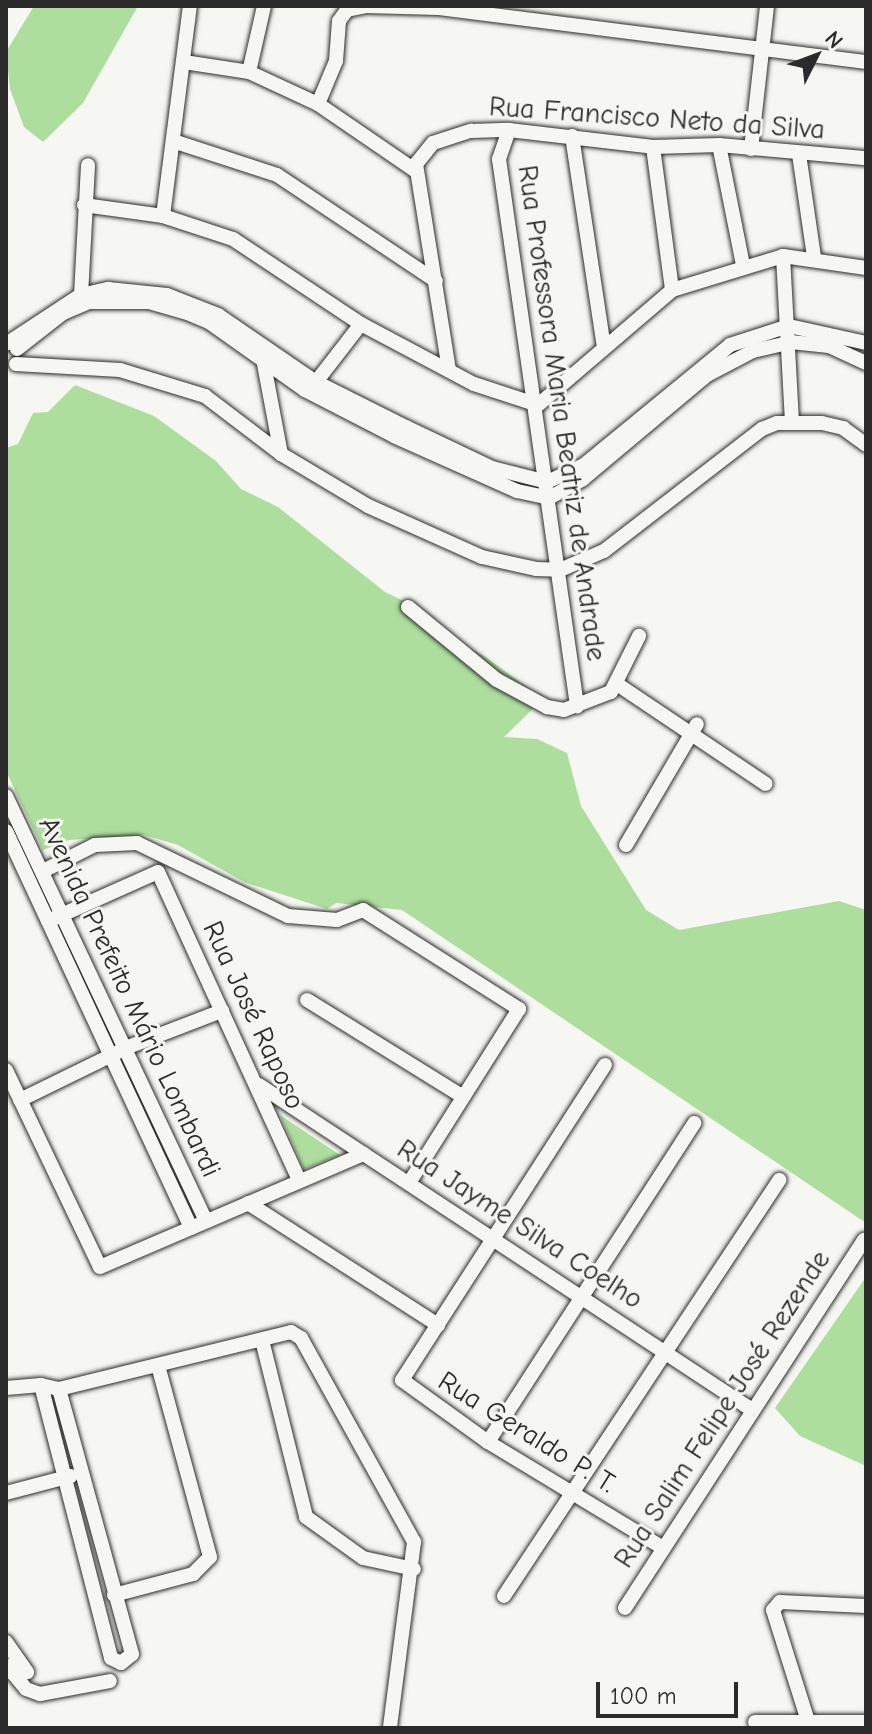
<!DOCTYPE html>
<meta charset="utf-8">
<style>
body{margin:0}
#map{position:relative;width:872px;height:1734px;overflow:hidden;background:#f6f6f2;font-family:"Comic Neue",sans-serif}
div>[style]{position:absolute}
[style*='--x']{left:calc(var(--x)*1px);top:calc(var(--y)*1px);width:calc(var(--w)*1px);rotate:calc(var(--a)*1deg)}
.green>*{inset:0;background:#adde9e}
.roads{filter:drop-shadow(0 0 2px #2b2b2b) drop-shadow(0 0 2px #2b2b2b)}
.minor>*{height:14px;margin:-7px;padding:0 7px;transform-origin:7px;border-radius:7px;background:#f6f6f2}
span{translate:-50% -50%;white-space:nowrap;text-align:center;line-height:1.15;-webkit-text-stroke:6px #f6f6f2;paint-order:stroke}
.street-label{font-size:28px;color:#2b2b2b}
.frame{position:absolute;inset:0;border:8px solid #2b2b2b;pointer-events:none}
.north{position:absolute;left:776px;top:16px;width:80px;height:80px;-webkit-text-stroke:6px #f6f6f2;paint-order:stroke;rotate:48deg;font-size:22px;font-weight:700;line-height:32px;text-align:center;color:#2b2b2b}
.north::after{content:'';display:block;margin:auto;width:28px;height:36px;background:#2b2b2b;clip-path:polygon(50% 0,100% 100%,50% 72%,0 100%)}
.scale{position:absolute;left:596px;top:1682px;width:142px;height:36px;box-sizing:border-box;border:4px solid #2b2b2b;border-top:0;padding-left:10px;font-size:24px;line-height:28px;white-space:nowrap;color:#2b2b2b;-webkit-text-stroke:6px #f6f6f2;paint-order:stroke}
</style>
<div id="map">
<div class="green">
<div style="clip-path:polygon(34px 6px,138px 6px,83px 103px,43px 142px,24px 127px,10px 89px,6px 52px)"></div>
<div style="clip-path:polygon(75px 385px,154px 416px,216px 461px,241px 489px,278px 507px,385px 592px,422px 610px,447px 638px,483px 655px,543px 699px,504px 737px,537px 739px,567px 753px,581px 806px,646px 910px,679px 930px,839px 901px,866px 910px,866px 1223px,402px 910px,336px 903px,327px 909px,244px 882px,178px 845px,144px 835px,69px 840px,43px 850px,6px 771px,6px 448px,18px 444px,33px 413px,48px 412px)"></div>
<div style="clip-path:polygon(280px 1115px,340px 1155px,304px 1169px)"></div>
<div style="clip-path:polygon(866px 1277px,866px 1466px,800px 1436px,775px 1408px)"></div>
</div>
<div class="roads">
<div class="minor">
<div style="--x:184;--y:62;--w:66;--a:8.7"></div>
<div style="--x:249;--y:72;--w:76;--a:24.9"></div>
<div style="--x:318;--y:104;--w:119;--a:34.4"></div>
<div style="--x:249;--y:72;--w:68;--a:-77.2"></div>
<div style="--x:318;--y:104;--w:47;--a:-67.3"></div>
<div style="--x:336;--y:61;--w:40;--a:-85.7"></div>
<div style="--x:339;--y:21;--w:14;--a:-54"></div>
<div style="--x:347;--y:10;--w:19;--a:-12"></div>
<div style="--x:366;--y:6;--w:72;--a:1.6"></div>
<div style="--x:438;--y:8;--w:431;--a:7.2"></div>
<div style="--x:509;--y:130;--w:31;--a:109"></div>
<div style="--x:499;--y:159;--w:553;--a:81.88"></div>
<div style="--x:572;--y:136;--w:213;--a:81.4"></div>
<div style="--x:176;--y:142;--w:106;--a:18.1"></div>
<div style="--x:277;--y:175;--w:191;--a:33.7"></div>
<div style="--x:719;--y:145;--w:122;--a:78.7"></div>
<div style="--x:653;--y:147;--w:144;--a:82.4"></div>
<div style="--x:751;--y:149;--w:144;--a:-83.6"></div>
<div style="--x:799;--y:154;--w:104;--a:81.7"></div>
<div style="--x:84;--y:205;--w:80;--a:7.9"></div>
<div style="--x:163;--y:216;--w:74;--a:18.2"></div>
<div style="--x:233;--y:239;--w:154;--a:33.6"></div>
<div style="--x:361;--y:324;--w:128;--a:28"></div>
<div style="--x:474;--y:384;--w:67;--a:18.2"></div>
<div style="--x:538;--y:405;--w:177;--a:-40.6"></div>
<div style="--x:672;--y:290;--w:116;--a:-17"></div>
<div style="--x:783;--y:256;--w:84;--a:8.2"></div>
<div style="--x:163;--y:216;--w:212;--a:-82.7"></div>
<div style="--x:783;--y:256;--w:164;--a:86.9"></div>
<div style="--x:81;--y:295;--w:130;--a:-86.9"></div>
<div style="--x:6;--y:344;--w:90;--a:-33.2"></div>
<div style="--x:81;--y:295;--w:28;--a:-13"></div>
<div style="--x:108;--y:289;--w:59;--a:5.8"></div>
<div style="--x:167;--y:295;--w:55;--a:21.4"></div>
<div style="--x:218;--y:315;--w:119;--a:34.4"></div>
<div style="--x:316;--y:382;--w:101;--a:26.6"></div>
<div style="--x:406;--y:427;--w:95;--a:25.5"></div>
<div style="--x:492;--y:468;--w:57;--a:14.3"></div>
<div style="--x:547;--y:482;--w:41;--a:-24.7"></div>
<div style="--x:584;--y:465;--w:189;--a:-39.4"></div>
<div style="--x:730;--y:345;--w:62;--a:-17.9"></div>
<div style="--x:789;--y:326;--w:79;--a:12.4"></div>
<div style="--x:17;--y:349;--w:58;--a:-38"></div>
<div style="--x:63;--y:313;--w:28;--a:-23"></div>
<div style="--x:89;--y:302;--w:60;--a:0"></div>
<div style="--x:149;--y:302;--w:37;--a:16"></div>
<div style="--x:185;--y:312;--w:26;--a:23"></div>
<div style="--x:209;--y:322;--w:118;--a:35.3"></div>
<div style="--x:305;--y:390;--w:100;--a:27.3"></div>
<div style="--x:394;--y:436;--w:135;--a:24.1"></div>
<div style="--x:517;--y:491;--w:33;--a:12"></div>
<div style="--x:549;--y:498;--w:39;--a:-29"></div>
<div style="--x:583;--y:479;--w:162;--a:-40"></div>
<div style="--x:707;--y:375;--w:52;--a:-27.6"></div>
<div style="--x:753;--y:351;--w:39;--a:-13"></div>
<div style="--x:791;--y:342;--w:38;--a:6"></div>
<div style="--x:829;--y:346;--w:41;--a:24.7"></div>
<div style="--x:263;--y:359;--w:97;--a:79.3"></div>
<div style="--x:16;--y:364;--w:104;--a:3.3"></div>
<div style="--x:120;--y:370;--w:89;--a:17"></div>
<div style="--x:205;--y:396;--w:96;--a:37.3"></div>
<div style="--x:281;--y:454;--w:101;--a:30.9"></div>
<div style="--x:368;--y:506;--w:125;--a:24.1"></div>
<div style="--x:482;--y:557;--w:55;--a:12.5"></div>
<div style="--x:536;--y:569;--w:24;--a:2"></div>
<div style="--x:560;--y:570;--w:48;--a:-23.4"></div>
<div style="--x:604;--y:551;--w:200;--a:-37.7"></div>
<div style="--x:762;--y:429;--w:16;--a:-22"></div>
<div style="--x:777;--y:423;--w:45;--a:0"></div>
<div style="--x:822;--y:423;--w:22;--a:13"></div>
<div style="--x:843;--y:428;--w:29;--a:36"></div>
<div style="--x:449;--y:370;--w:209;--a:-99.1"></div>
<div style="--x:416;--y:164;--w:27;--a:-51"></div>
<div style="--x:433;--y:143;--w:40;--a:-18"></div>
<div style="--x:471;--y:131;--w:38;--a:-2"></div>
<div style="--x:509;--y:130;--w:145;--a:6.7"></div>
<div style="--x:653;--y:147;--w:66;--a:-1.7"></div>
<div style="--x:719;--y:145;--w:148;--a:5.1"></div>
<div style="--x:316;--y:382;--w:73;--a:-52.2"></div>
<div style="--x:408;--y:607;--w:115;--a:39.4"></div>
<div style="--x:497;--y:680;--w:57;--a:28.4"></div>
<div style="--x:547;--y:707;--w:17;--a:10"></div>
<div style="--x:564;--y:710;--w:50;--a:-21"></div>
<div style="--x:611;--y:692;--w:63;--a:-63.4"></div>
<div style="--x:617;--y:684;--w:179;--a:33.9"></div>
<div style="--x:6;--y:796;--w:470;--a:64.8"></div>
<div style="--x:6;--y:831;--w:438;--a:65"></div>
<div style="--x:626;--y:845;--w:140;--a:-59.6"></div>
<div style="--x:43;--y:871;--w:58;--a:-26.6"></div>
<div style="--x:95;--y:845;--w:42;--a:-2.7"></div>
<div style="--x:137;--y:843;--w:168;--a:25.8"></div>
<div style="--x:288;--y:916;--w:49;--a:4.7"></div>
<div style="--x:337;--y:920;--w:28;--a:-21"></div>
<div style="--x:363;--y:910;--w:185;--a:32.4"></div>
<div style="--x:519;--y:1009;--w:206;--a:122.3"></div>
<div style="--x:48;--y:921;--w:120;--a:-24"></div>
<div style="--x:158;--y:872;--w:337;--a:65.4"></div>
<div style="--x:307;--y:1000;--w:182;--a:31.8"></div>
<div style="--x:605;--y:1065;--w:375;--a:122.8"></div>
<div style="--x:402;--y:1380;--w:106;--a:35.8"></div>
<div style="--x:488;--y:1442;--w:205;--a:31.2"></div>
<div style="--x:6;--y:1070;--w:218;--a:64.5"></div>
<div style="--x:100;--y:1267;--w:287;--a:-23.2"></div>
<div style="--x:259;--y:1085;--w:590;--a:33.39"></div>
<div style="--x:20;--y:1100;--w:120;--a:-26.1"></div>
<div style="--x:128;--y:1047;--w:101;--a:-21"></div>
<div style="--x:248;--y:1203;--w:226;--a:32.7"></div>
<div style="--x:262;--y:1340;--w:182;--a:76"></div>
<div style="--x:306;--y:1517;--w:70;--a:35.7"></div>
<div style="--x:363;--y:1558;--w:52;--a:12.2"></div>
<div style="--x:41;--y:1385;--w:282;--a:75.6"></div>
<div style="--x:111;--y:1658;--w:11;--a:27"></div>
<div style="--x:121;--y:1663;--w:14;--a:-39"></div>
<div style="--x:132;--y:1654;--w:275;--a:-105.4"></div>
<div style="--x:6;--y:1388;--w:35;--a:-5"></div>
<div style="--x:41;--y:1385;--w:18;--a:13"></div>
<div style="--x:59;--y:1389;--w:239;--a:-13.8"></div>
<div style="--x:291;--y:1332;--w:12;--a:31"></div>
<div style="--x:301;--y:1338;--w:233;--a:61"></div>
<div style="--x:414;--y:1542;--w:188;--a:97.4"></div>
<div style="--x:488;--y:1442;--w:380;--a:-57.1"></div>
<div style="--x:6;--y:1493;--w:67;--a:-14.7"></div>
<div style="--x:114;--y:1595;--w:82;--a:-14.9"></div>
<div style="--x:193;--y:1574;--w:24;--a:-45"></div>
<div style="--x:210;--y:1557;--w:198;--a:-105.2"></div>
<div style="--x:504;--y:1596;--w:499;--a:-56.5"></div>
<div style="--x:625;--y:1608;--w:439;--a:-57"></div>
<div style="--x:6;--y:1642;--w:37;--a:55"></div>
<div style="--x:6;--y:1665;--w:31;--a:50"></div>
<div style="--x:26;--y:1689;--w:15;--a:20"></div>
<div style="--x:40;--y:1694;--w:71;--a:-10.5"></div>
<div style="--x:807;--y:1718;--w:113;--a:-107.5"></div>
<div style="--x:773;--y:1610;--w:11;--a:-49"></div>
<div style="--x:780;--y:1602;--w:86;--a:2.7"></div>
<div style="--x:755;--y:1722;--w:111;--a:0"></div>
</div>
</div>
<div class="street-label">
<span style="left:657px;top:118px;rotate:4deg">Rua Francisco Neto da Silva</span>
<span style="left:562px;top:413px;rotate:82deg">Rua Professora Maria Beatriz de Andrade</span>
<span style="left:130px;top:997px;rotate:65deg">Avenida Prefeito Mário Lombardi</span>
<span style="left:254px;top:1015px;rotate:65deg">Rua José Raposo</span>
<span style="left:520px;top:1224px;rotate:33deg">Rua Jayme Silva Coelho</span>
<span style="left:722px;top:1409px;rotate:-57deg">Rua Salim Felipe José Rezende</span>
<span style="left:527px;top:1432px;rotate:32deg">Rua Geraldo P. T.</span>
</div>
<div class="frame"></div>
<div class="north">N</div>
<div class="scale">100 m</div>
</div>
